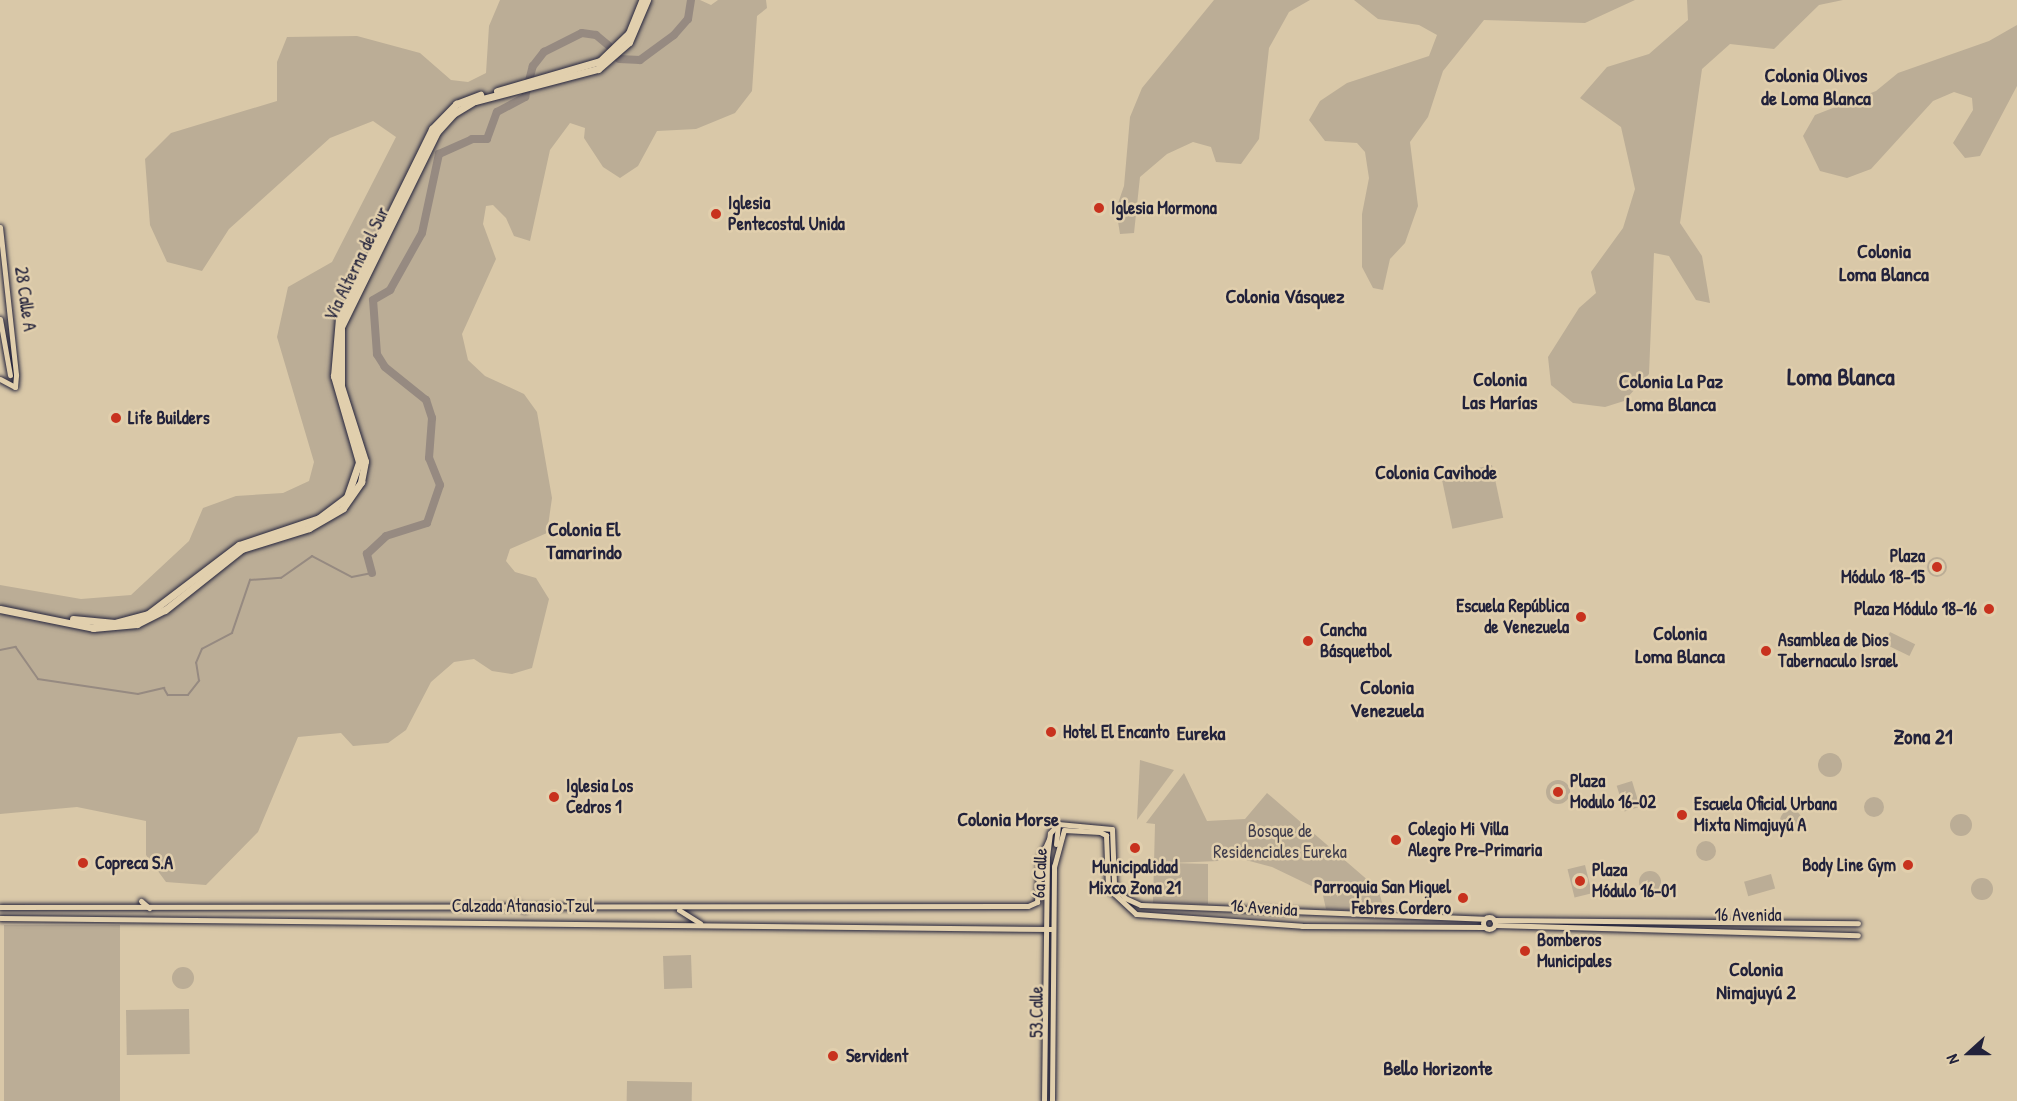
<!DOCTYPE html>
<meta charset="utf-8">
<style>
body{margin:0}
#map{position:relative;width:2017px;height:1101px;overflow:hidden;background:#d9c8a8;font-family:"Patrick Hand",sans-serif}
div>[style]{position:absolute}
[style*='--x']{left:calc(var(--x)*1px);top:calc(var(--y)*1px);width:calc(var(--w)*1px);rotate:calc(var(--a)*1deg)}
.green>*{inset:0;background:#bbad96;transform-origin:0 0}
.round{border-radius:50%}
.stream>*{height:1.5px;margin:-0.75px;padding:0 0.75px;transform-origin:0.75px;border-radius:0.75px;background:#968a81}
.river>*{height:8px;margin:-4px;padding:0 4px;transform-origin:4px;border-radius:4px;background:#968a81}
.roads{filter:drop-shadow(0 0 2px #22223b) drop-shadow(0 0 2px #22223b)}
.major>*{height:5px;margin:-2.5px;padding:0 2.5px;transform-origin:2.5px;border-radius:2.5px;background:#e1cfad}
.major>.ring{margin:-2.5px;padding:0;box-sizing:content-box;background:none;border:5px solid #e1cfad;border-radius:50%}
.highway>*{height:7px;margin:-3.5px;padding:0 3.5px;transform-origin:3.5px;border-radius:3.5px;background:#e1cfad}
.dots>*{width:16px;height:16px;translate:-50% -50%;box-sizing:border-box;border:3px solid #e1cfad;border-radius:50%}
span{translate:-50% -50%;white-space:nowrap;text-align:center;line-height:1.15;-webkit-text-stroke:5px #e1cfad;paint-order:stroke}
.poi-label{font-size:18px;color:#22223b;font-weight:700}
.left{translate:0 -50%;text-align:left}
.right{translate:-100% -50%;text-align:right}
.street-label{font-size:18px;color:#22223b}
.park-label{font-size:18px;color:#413e4d}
.neighbourhood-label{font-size:20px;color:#22223b;font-weight:700}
.quarter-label{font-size:21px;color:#22223b;font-weight:700}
.district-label{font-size:24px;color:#22223b;font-weight:700}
.north{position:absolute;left:1939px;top:1023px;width:60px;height:60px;-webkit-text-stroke:4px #e1cfad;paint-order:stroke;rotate:249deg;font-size:16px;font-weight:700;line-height:24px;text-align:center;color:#22223b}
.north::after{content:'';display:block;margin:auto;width:21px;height:27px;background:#22223b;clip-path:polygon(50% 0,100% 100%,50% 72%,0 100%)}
</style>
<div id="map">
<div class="green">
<div style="clip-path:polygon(500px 0,700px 0,711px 5px,718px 0,766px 0,767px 8px,757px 16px,752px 91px,735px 113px,696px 129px,657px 131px,638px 166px,620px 178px,603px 167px,584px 138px,585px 128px,570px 123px,550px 150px,530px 241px,514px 236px,506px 218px,493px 205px,486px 206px,483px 224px,496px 259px,462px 334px,468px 360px,485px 376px,524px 394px,537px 412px,552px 498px,547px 533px,510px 549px,506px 561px,515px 572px,536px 578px,549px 599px,532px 668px,512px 674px,492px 671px,474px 659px,454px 662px,431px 682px,406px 730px,388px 743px,353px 746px,341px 733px,298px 737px,258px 832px,206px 885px,166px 882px,146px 855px,146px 821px,77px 807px,0 814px,0 585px,81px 599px,131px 595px,189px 541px,203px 508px,236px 496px,283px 493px,309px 481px,314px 462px,277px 337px,288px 287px,332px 262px,396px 137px,373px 121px,330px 138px,229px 229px,202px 271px,167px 262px,150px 225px,145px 159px,171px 133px,277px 101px,277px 62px,287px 37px,357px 36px,420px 53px,451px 80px,468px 82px,486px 73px,489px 26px)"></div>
<div style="clip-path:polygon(1214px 0,1310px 0,1289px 12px,1269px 48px,1259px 139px,1241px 164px,1216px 162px,1211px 147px,1193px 142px,1167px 154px,1140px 177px,1134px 233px,1120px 234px,1116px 209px,1124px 186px,1130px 117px,1142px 88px)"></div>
<div style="clip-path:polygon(1354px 0,1635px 0,1585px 23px,1484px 20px,1443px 71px,1428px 117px,1410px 142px,1418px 206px,1405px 243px,1390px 259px,1383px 290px,1373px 288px,1362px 267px,1362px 214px,1369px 178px,1365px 152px,1357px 143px,1325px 141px,1309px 120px,1320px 101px,1347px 83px,1429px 56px,1437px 35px,1419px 25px,1378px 19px)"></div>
<div style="clip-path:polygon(1687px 0,1843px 0,1819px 5px,1774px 49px,1730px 44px,1702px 69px,1680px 223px,1702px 256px,1710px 303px,1696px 300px,1669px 256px,1654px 253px,1649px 374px,1624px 401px,1605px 407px,1573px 403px,1551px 385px,1548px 357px,1579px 308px,1596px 293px,1591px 272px,1623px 228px,1635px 189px,1621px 127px,1580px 98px,1607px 67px,1649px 54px,1688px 20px)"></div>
<div style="clip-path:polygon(2017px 25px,2017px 86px,1980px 156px,1965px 158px,1953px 143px,1973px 110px,1972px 98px,1954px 92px,1933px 101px,1871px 169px,1847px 178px,1820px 171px,1803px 136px,1815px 115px,1876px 91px,1898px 73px,1989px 41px)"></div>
<div style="left:1492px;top:465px;width:54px;height:52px;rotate:78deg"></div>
<div class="round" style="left:1927px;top:557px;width:20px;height:20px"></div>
<div style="left:1890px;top:632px;width:28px;height:13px;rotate:26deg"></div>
<div class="round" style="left:1818px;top:753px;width:24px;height:24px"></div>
<div style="clip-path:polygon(1140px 760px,1174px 770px,1137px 820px)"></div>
<div style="clip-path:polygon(1184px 773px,1207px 821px,1245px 819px,1267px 793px,1378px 889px,1385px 912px,1326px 909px,1322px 891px,1272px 867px,1223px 854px,1218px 861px,1171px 863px,1208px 864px,1208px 904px,1153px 903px,1155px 824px,1146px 823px)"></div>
<div class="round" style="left:1546px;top:780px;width:24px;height:24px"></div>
<div style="left:1632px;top:781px;width:27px;height:16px;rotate:73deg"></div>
<div class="round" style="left:1864px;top:797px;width:20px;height:20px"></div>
<div class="round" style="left:1780px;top:810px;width:22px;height:22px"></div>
<div class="round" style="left:1950px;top:814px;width:22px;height:22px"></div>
<div class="round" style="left:1696px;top:841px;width:20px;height:20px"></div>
<div style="left:1585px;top:865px;width:29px;height:18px;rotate:76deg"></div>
<div class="round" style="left:1639px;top:871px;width:22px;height:22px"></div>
<div style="left:1771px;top:874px;width:15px;height:28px;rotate:74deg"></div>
<div class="round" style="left:1971px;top:878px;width:22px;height:22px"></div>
<div style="left:4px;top:925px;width:116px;height:176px"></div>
<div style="left:691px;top:955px;width:33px;height:28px;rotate:88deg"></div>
<div class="round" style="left:172px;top:967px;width:22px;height:22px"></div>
<div style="left:189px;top:1009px;width:45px;height:63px;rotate:89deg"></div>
<div style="left:627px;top:1081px;width:65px;height:20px;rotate:1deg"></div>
</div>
<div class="stream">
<div style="--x:0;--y:650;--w:16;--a:-11"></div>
<div style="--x:16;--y:647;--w:39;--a:55"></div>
<div style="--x:38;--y:679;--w:101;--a:8.5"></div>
<div style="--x:138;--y:694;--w:27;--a:-13"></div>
<div style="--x:164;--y:688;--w:8;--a:60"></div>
<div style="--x:168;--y:695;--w:20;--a:0"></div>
<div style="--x:188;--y:695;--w:18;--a:-52"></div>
<div style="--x:199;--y:681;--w:18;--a:-99"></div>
<div style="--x:196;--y:663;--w:15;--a:-67"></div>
<div style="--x:202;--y:649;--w:34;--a:-28"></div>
<div style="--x:232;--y:633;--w:56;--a:-71.2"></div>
<div style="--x:250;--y:580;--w:31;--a:-4"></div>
<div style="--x:281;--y:578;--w:38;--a:-35"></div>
<div style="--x:312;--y:556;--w:45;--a:27.7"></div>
<div style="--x:352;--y:577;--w:20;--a:-11"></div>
</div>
<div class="river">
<div style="--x:619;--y:59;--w:21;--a:3"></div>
<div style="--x:640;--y:60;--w:42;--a:-36.3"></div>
<div style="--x:674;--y:35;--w:21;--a:-49"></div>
<div style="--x:688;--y:19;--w:19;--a:-81"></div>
<div style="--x:372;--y:573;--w:20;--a:-105"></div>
<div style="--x:367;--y:554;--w:26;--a:-43"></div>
<div style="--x:386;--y:536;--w:43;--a:-17.6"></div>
<div style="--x:427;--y:523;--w:40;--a:-71.1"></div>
<div style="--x:440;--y:485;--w:29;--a:-112"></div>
<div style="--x:429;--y:458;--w:40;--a:-85.7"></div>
<div style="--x:432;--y:418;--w:19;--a:-108"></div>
<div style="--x:426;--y:400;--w:53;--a:-141.2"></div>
<div style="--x:385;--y:367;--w:15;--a:-122"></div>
<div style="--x:377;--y:354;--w:54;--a:-94.2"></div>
<div style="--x:373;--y:300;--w:20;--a:-30"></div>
<div style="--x:390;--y:290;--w:65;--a:-60.7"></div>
<div style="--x:422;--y:233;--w:81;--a:-77.9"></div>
<div style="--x:439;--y:154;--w:36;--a:-24"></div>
<div style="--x:472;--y:139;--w:15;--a:0"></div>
<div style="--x:487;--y:139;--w:29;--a:-70"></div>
<div style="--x:497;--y:112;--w:32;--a:-28"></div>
<div style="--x:525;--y:97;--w:32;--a:-76"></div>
<div style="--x:533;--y:66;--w:18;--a:-52"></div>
<div style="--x:544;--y:52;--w:42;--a:-26.6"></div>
<div style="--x:582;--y:33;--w:14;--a:8"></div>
<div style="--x:596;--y:35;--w:16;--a:40"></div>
</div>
<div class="roads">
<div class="major">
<div style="--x:0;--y:227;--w:149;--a:83.8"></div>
<div style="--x:0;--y:319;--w:57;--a:79.9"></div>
<div style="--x:0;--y:379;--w:17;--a:28"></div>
<div style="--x:15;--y:387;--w:12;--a:-85"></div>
<div style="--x:1058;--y:824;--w:54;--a:5.3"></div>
<div style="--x:1112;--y:829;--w:55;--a:87.9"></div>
<div style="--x:1114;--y:884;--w:18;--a:52"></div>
<div style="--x:1125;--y:898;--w:17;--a:24"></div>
<div style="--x:1141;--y:905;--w:343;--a:2.3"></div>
<div style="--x:1056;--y:844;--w:20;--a:-84"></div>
<div style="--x:1054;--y:867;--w:38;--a:-75"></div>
<div style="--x:1064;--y:830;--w:36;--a:3"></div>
<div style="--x:1100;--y:832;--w:7;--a:27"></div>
<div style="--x:1106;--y:835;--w:53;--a:87.8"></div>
<div style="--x:1108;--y:888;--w:38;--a:43"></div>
<div style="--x:1136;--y:914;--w:166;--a:4.1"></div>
<div style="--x:1302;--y:926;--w:182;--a:0.3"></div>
<div style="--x:141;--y:901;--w:11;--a:41"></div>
<div style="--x:516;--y:903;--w:11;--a:38"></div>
<div style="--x:0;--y:907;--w:1028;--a:-0.06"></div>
<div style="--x:1028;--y:906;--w:10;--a:-24"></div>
<div style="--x:1037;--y:902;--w:43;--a:-86"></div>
<div style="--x:1040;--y:859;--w:22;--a:-66"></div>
<div style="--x:679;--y:910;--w:25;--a:32"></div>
<div class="ring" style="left:1483px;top:917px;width:7px;height:7px"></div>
<div style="--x:0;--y:918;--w:1052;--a:0.6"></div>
<div style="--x:1494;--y:920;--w:364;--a:0.5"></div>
<div style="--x:1495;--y:925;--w:363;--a:1.6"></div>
<div style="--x:1044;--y:1101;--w:244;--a:-89.3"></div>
<div style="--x:1047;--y:857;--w:24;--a:-83"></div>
<div style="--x:1050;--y:833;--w:12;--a:-48"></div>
<div style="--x:1052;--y:1101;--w:235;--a:-89.5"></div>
</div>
<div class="highway">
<div style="--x:497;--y:91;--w:107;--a:-16.2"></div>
<div style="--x:600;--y:61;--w:40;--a:-44"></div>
<div style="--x:629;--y:33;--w:35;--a:-68"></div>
<div style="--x:0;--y:609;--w:95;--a:11.5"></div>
<div style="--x:93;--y:628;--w:44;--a:-5.2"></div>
<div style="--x:137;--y:624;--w:31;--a:-27"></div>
<div style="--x:165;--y:610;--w:98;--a:-38.4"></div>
<div style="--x:242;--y:549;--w:70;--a:-17.4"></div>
<div style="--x:309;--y:528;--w:39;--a:-30"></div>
<div style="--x:343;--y:508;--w:32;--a:-55"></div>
<div style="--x:361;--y:482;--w:21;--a:-79"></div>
<div style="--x:365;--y:461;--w:79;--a:-107.7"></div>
<div style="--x:341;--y:386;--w:59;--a:-90"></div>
<div style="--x:341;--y:327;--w:217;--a:-63.8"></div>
<div style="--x:437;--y:132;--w:24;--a:-48"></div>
<div style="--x:453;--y:114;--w:26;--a:-31"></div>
<div style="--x:475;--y:101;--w:127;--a:-14.6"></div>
<div style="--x:598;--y:69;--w:41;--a:-41.1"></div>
<div style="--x:629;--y:42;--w:46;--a:-66.8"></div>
<div style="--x:73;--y:619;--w:42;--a:5.4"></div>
<div style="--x:115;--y:623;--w:34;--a:-15"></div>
<div style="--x:148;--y:614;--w:114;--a:-37.2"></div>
<div style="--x:239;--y:545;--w:84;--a:-18.6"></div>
<div style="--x:319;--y:518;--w:35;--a:-37"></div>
<div style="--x:347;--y:497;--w:37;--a:-71"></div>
<div style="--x:359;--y:462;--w:90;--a:-106.2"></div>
<div style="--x:334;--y:376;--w:58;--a:-85.1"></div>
<div style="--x:339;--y:318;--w:211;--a:-63.8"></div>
<div style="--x:432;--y:129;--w:35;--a:-46"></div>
<div style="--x:456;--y:104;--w:26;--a:-21"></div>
</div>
</div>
<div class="dots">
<div style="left:1099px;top:208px;background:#c8321e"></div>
<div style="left:716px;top:214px;background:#c8321e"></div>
<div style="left:116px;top:418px;background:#c8321e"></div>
<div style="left:1937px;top:567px;background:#c8321e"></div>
<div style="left:1989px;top:609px;background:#c8321e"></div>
<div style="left:1581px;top:617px;background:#c8321e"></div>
<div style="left:1308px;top:641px;background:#c8321e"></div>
<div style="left:1766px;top:651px;background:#c8321e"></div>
<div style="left:1051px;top:732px;background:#c8321e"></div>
<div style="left:1558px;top:792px;background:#c8321e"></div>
<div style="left:554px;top:797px;background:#c8321e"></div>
<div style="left:1682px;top:815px;background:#c8321e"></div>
<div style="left:1396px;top:840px;background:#c8321e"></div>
<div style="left:1135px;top:848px;background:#c8321e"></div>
<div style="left:83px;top:863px;background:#c8321e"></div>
<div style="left:1908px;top:865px;background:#c8321e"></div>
<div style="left:1580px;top:881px;background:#c8321e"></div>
<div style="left:1463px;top:898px;background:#c8321e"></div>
<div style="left:1525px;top:951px;background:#c8321e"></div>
<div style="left:833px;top:1056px;background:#c8321e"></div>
</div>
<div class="poi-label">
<span class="left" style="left:728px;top:214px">Iglesia<br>Pentecostal Unida</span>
<span class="left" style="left:1111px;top:208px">Iglesia Mormona</span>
<span class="left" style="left:128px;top:418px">Life Builders</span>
<span class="right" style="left:1925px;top:567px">Plaza<br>Módulo 18-15</span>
<span class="right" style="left:1569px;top:617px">Escuela República<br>de Venezuela</span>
<span class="right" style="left:1977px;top:609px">Plaza Módulo 18-16</span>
<span class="left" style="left:1320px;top:641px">Cancha<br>Básquetbol</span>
<span class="left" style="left:1778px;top:651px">Asamblea de Dios<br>Tabernaculo Israel</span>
<span class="left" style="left:1063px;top:732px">Hotel El Encanto</span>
<span class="left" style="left:1570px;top:792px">Plaza<br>Modulo 16-02</span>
<span class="left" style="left:566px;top:797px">Iglesia Los<br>Cedros 1</span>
<span class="left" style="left:1694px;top:815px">Escuela Oficial Urbana<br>Mixta Nimajuyú A</span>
<span class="left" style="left:1408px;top:840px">Colegio Mi Villa<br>Alegre Pre-Primaria</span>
<span class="left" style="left:95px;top:863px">Copreca S.A</span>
<span class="right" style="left:1896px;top:865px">Body Line Gym</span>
<span style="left:1135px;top:878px">Municipalidad<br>Mixco Zona 21</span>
<span class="left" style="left:1592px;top:881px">Plaza<br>Módulo 16-01</span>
<span class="right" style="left:1451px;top:898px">Parroquia San Miguel<br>Febres Cordero</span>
<span class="left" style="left:1537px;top:951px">Bomberos<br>Municipales</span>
<span class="left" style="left:846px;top:1056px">Servident</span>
</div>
<div class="street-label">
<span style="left:357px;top:264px;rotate:-64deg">Vía Alterna del Sur</span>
<span style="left:25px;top:299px;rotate:82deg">28 Calle A</span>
<span style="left:1040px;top:873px;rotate:-87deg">6a Calle</span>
<span style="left:523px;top:906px">Calzada Atanasio Tzul</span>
<span style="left:1264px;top:908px;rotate:4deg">16 Avenida</span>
<span style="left:1748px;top:915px">16 Avenida</span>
<span style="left:1037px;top:1012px;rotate:-90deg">53 Calle</span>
</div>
<div class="park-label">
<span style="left:1280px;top:842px">Bosque de<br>Residenciales Eureka</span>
</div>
<div class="neighbourhood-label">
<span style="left:1816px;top:86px">Colonia Olivos<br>de Loma Blanca</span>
<span style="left:1884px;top:262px">Colonia<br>Loma Blanca</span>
<span style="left:1285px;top:295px">Colonia Vásquez</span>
<span style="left:1500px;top:390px">Colonia<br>Las Marías</span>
<span style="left:1671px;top:392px">Colonia La Paz<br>Loma Blanca</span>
<span style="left:1436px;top:471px">Colonia Cavihode</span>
<span style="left:584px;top:540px">Colonia El<br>Tamarindo</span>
<span style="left:1680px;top:644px">Colonia<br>Loma Blanca</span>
<span style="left:1387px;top:698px">Colonia<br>Venezuela</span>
<span style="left:1201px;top:732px">Eureka</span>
<span style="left:1008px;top:818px">Colonia Morse</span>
<span style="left:1756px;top:980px">Colonia<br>Nimajuyú 2</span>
<span style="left:1438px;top:1067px">Bello Horizonte</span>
</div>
<div class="quarter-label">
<span style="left:1923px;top:737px">Zona 21</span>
</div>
<div class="district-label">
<span style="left:1841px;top:377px">Loma Blanca</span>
</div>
<div class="north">N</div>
</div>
